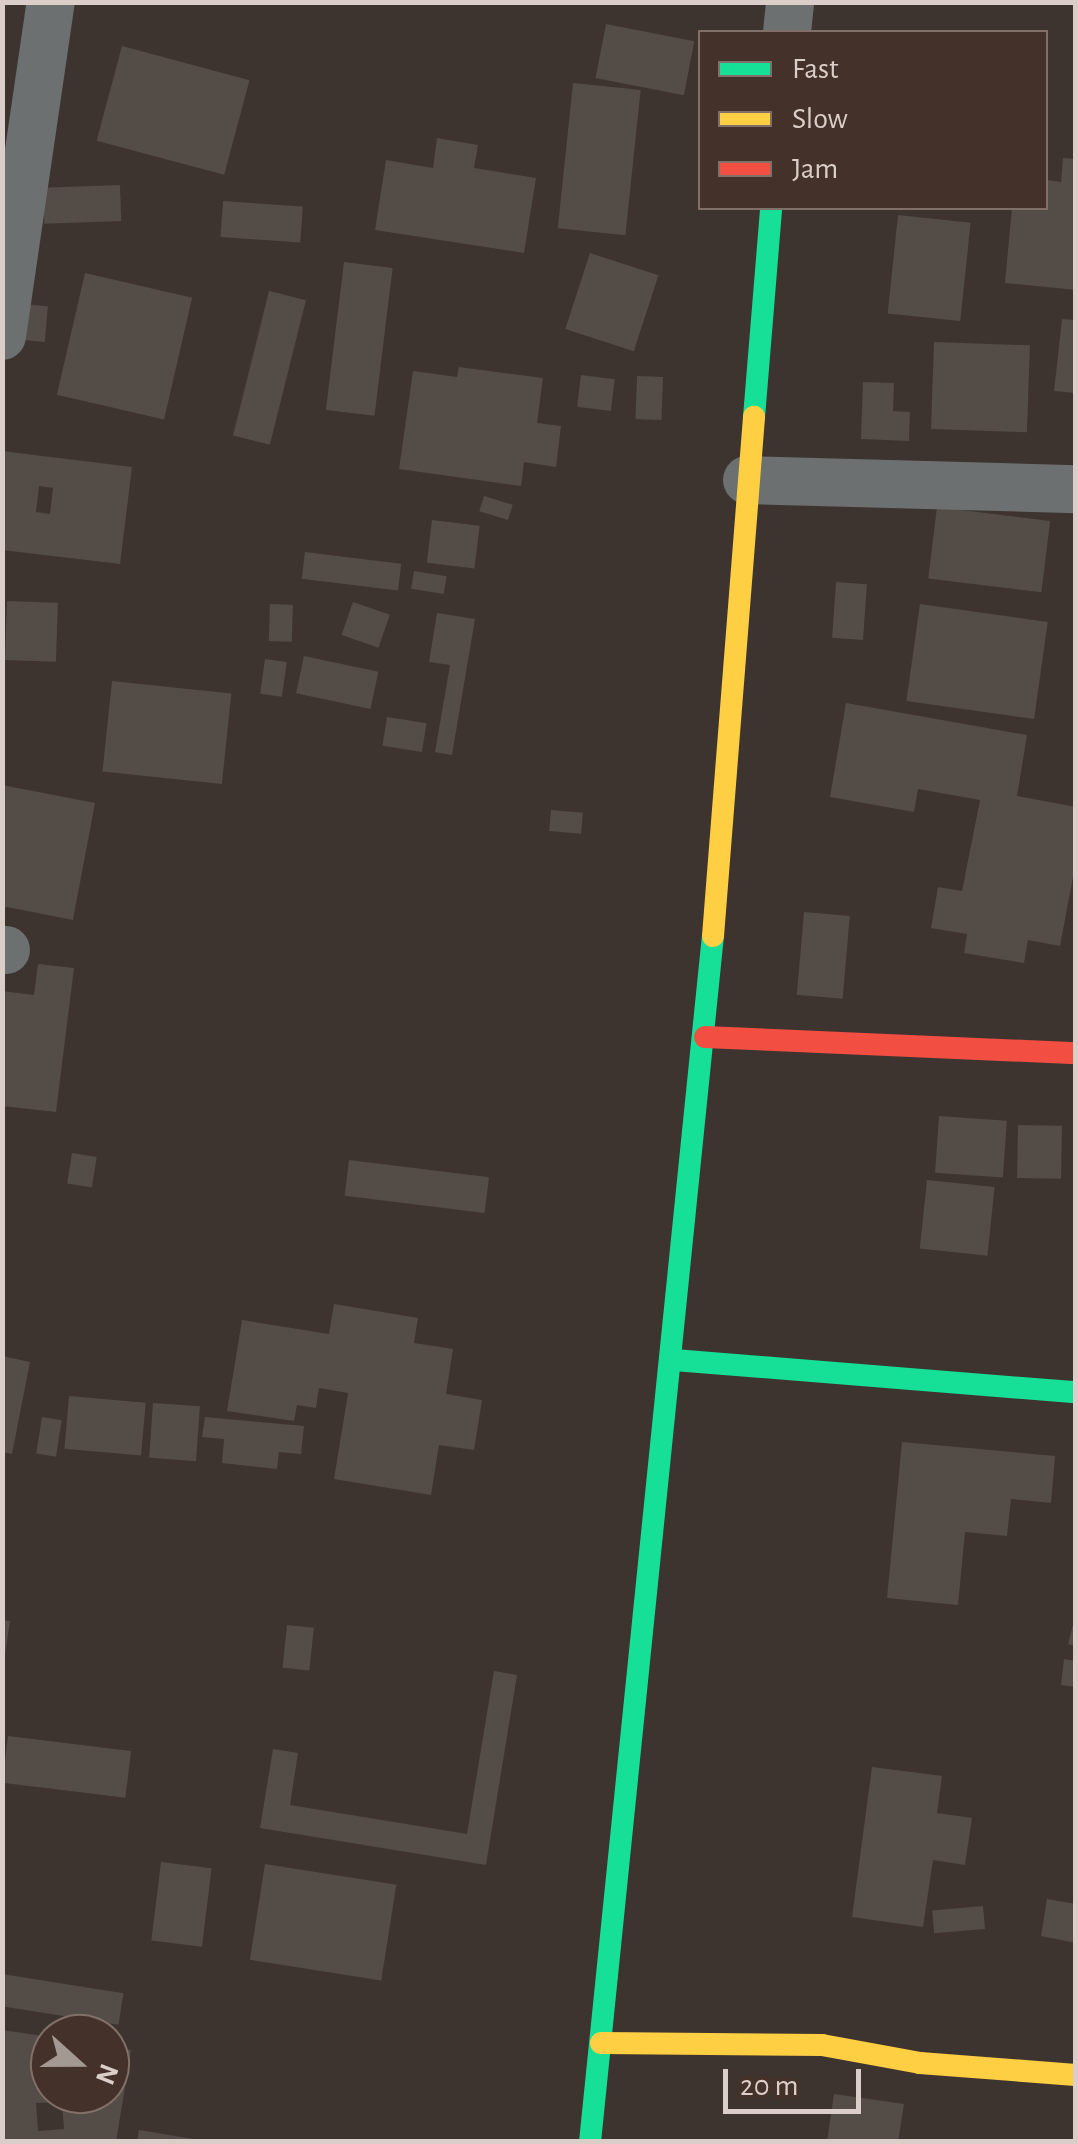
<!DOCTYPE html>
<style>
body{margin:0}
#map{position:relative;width:1078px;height:2144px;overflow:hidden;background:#3e342f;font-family:"Alegreya Sans",sans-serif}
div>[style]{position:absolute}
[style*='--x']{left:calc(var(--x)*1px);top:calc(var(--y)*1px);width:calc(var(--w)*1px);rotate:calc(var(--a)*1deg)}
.building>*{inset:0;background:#534c47;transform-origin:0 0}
.street>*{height:48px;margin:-24px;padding:0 24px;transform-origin:24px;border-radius:24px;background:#6c7070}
.fast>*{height:22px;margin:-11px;padding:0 11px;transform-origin:11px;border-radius:11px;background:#16e098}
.slow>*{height:22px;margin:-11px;padding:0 11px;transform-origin:11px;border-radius:11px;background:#ffcf43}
.jam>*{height:22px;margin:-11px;padding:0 11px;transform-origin:11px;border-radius:11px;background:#f24e42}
span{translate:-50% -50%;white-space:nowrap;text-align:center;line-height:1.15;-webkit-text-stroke:10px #443129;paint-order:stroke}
.frame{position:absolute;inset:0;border:5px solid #dbcec9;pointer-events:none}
.legend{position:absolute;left:698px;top:30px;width:350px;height:180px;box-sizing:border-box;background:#443129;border:2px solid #807069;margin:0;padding:12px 18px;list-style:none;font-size:30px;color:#dbcec9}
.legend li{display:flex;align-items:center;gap:20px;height:50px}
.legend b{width:50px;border:2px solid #807069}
.north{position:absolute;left:30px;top:2014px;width:100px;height:100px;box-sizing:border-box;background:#443129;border:2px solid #807069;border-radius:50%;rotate:111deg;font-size:28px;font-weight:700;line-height:40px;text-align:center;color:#dbcec9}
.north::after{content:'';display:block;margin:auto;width:35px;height:45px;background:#a49893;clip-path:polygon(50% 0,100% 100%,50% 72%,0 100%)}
.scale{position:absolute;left:723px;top:2069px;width:138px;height:45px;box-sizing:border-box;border:5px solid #dbcec9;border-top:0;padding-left:12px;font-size:30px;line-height:35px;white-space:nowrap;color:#dbcec9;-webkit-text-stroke:8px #443129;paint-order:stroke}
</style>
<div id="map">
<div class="building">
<div style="left:606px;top:24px;width:90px;height:55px;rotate:11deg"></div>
<div style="left:122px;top:46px;width:132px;height:98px;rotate:15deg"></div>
<div style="left:573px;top:83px;width:68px;height:146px;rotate:6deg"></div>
<div style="clip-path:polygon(437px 138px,478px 145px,474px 168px,536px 178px,524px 253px,375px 230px,386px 160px,433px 168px)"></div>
<div style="clip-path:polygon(1063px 158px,1076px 159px,1076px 290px,1005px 283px,1012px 208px,1046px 208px,1046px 180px,1061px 182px)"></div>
<div style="left:120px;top:185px;width:36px;height:77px;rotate:88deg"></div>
<div style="left:223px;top:201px;width:80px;height:36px;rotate:4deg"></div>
<div style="left:898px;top:215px;width:73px;height:99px;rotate:6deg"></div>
<div style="left:590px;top:253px;width:72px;height:80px;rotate:18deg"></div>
<div style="left:344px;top:262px;width:49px;height:149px;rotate:7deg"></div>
<div style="left:85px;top:273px;width:110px;height:125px;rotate:13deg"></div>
<div style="left:269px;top:291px;width:38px;height:149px;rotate:14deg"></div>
<div style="left:12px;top:303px;width:36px;height:36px;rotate:5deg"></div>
<div style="clip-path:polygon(1062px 319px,1076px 320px,1076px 393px,1054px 391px)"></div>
<div style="left:934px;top:342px;width:96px;height:87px;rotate:2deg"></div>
<div style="clip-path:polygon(459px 367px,543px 378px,537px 423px,561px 426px,556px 467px,524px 462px,521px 486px,399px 469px,413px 371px,457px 377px)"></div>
<div style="left:581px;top:375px;width:34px;height:32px;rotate:7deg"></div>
<div style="left:637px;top:376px;width:26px;height:43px;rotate:2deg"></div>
<div style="clip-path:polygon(863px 382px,894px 383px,893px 411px,910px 412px,909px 441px,861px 439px)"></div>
<div style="clip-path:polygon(evenodd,2px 451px,132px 467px,120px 564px,2px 550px,2px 451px,39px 486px,53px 488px,50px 514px,36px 512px,39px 486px)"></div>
<div style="left:484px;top:496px;width:30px;height:16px;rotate:17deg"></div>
<div style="left:937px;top:507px;width:114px;height:72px;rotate:7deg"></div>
<div style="left:432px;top:520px;width:48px;height:43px;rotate:7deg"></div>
<div style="left:305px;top:552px;width:97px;height:27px;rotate:7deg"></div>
<div style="left:414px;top:571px;width:33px;height:18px;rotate:9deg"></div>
<div style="left:836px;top:582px;width:31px;height:56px;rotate:4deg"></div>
<div style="left:7px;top:601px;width:51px;height:59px;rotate:2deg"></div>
<div style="left:353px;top:602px;width:39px;height:35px;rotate:19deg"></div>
<div style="left:270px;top:604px;width:23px;height:37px;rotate:2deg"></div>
<div style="left:920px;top:604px;width:129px;height:98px;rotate:8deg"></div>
<div style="clip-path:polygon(437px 613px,475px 619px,452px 755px,435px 752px,450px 665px,429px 662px)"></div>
<div style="left:304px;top:656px;width:76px;height:38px;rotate:12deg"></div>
<div style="left:265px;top:659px;width:22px;height:35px;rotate:8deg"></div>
<div style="left:112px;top:681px;width:120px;height:91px;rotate:6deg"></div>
<div style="clip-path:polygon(846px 703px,1027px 735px,1017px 796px,1076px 807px,1076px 861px,1060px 946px,1028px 940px,1024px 963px,964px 953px,967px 934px,931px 928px,938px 887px,962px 891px,980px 800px,918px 789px,914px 812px,830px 797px)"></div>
<div style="left:387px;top:717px;width:40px;height:29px;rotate:9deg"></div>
<div style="clip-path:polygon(2px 785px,95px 803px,73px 920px,2px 906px)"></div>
<div style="left:551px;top:810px;width:32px;height:21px;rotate:5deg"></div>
<div style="left:804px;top:912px;width:46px;height:83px;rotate:5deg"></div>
<div style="clip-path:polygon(38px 964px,74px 968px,56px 1112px,2px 1106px,2px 991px,34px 995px)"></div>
<div style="left:939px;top:1116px;width:68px;height:57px;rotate:4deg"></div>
<div style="left:1018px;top:1125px;width:44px;height:53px;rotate:1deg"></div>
<div style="left:72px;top:1153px;width:25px;height:31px;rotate:9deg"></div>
<div style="left:349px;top:1160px;width:141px;height:36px;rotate:7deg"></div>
<div style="left:927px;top:1180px;width:68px;height:69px;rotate:6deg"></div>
<div style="clip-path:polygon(334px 1304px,418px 1318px,414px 1343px,453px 1349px,446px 1394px,482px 1400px,474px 1450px,439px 1445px,431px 1495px,334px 1479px,348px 1393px,319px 1388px,316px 1408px,297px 1405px,294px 1421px,227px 1411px,242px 1320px,329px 1334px)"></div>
<div style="clip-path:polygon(2px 1356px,30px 1362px,12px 1454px,2px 1452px)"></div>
<div style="left:69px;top:1396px;width:77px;height:53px;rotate:5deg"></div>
<div style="left:153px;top:1403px;width:47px;height:55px;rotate:4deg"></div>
<div style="left:42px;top:1417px;width:20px;height:37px;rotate:9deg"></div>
<div style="clip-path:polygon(205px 1417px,304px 1426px,301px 1454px,279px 1452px,277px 1469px,222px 1463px,224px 1439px,202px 1437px)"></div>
<div style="clip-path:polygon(902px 1442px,1055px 1456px,1051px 1503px,1011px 1499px,1007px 1536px,965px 1532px,958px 1605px,887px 1598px)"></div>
<div style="clip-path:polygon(2px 1620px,10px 1621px,5px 1655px,2px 1655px)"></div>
<div style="clip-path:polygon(1074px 1621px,1076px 1621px,1076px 1646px,1068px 1644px)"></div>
<div style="left:287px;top:1625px;width:27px;height:43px;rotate:6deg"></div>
<div style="clip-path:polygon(1064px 1659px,1076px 1661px,1076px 1687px,1061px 1685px)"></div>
<div style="clip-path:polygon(494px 1671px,517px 1675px,486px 1865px,260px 1828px,273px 1749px,298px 1753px,290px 1805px,467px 1834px)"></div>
<div style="left:8px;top:1736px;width:124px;height:47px;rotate:7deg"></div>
<div style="clip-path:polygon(872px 1767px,942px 1776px,937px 1813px,972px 1818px,965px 1865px,933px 1860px,923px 1927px,852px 1917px)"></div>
<div style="left:161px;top:1862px;width:51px;height:79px;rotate:7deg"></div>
<div style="left:265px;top:1864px;width:133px;height:97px;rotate:9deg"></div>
<div style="clip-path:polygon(1047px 1899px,1076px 1904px,1076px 1943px,1041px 1936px)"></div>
<div style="left:983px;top:1906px;width:23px;height:51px;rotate:85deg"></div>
<div style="left:2px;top:1974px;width:123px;height:32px;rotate:9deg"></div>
<div style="clip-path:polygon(evenodd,2px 2030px,50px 2037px,50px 2094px,110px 2094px,110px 2047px,131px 2050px,116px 2142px,2px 2142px,2px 2030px,62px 2102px,64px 2129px,38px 2131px,36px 2103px,62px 2102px)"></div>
<div style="clip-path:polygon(834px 2094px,904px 2104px,898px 2142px,827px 2142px)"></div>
<div style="clip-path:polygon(139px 2130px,193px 2139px,193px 2142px,137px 2142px)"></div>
</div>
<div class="street">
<div style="--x:787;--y:32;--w:30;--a:-84"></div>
<div style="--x:2;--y:336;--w:338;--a:-81.7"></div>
<div style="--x:747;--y:480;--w:329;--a:1.6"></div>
<div style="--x:2;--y:950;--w:4;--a:0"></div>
</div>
<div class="fast">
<div style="--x:754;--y:417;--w:210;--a:-85.3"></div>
<div style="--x:674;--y:1360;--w:403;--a:4.6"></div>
<div style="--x:590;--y:2142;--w:1212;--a:-84.18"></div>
</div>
<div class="slow">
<div style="--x:713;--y:936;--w:521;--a:-85.48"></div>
<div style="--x:601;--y:2043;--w:221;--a:0.5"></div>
<div style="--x:822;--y:2045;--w:100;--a:10.4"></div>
<div style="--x:920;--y:2063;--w:156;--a:4.4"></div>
</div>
<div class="jam">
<div style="--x:705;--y:1037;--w:371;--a:2.5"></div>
</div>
<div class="frame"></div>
<ul class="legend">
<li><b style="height:12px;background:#16e098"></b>Fast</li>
<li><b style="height:12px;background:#ffcf43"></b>Slow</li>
<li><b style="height:12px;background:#f24e42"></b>Jam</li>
</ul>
<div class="north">N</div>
<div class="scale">20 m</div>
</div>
